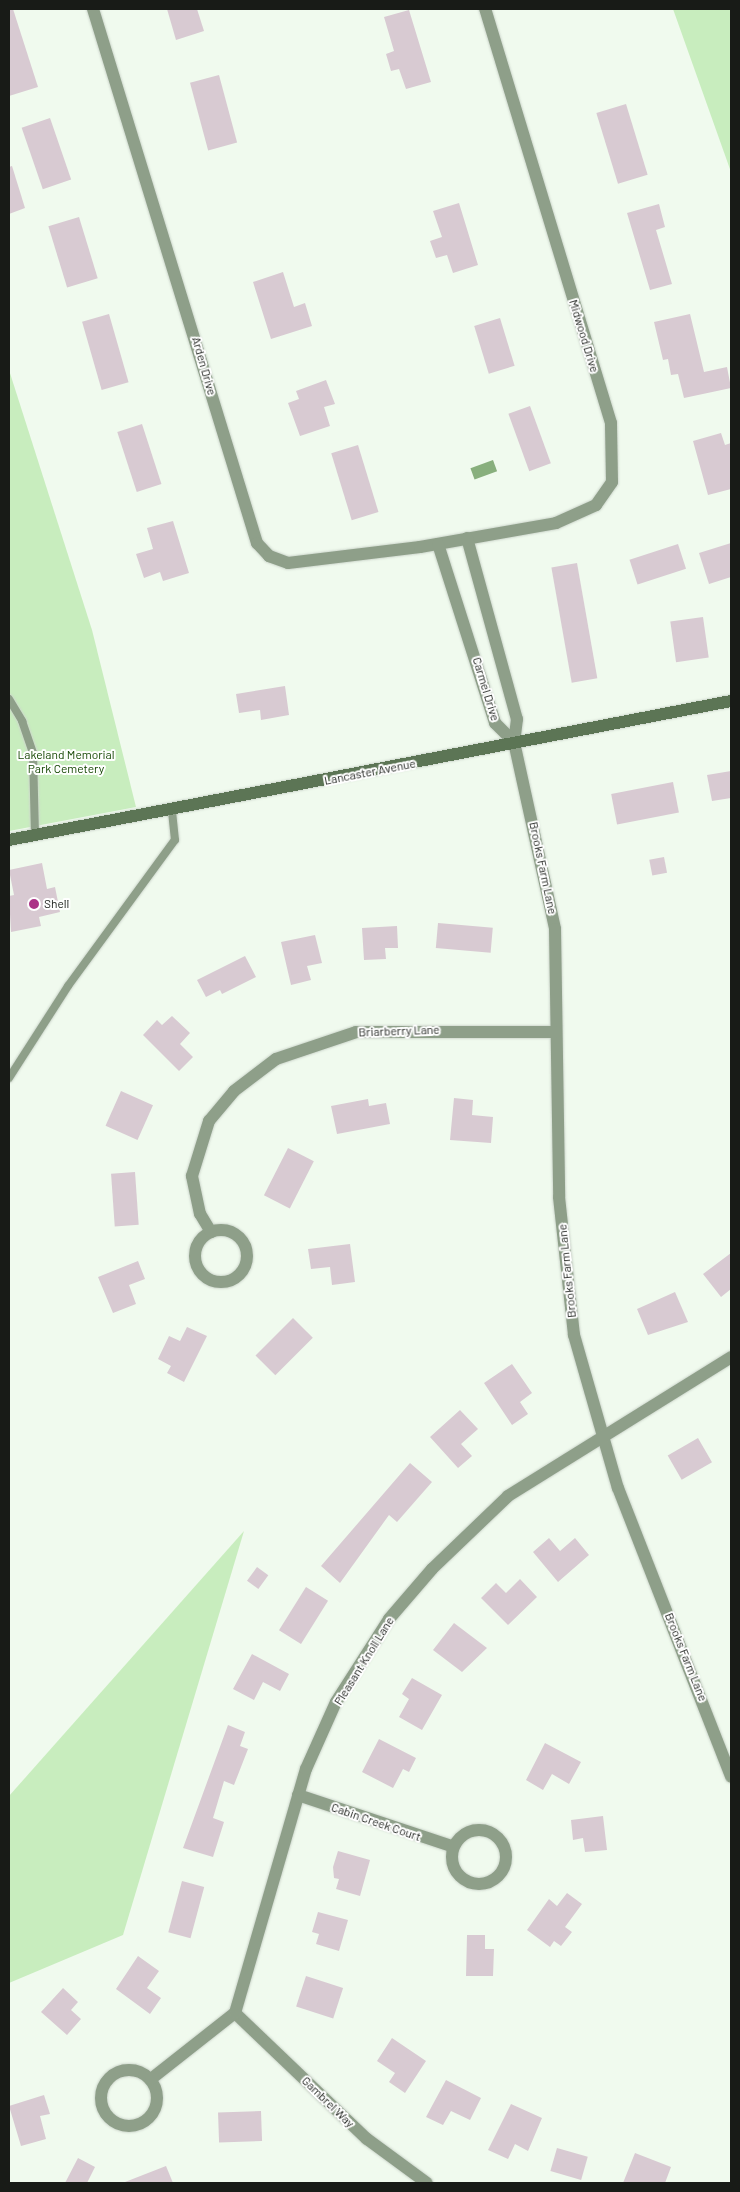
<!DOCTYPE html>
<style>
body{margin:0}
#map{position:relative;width:740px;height:2192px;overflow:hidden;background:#f0faee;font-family:Barlow,sans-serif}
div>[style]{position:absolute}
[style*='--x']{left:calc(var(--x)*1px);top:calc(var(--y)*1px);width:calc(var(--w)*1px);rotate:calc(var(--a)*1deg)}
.green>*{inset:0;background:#c8edbe}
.water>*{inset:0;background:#88af7d;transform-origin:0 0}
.building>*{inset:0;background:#d8cad2;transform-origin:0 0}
.roads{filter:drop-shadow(0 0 1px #cdd6cc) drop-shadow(0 0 1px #cdd6cc)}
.lane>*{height:8px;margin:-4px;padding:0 4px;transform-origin:4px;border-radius:4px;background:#8e9f89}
.street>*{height:12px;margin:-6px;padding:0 6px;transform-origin:6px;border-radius:6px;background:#8e9f89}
.street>.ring{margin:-6px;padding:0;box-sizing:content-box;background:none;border:12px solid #8e9f89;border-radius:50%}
.secondary>*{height:12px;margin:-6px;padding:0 6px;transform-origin:6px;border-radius:6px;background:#5c7555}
.dots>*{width:14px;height:14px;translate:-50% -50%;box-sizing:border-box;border:2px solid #fff;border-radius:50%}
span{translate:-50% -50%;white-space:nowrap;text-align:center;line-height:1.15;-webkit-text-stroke:4px #fff;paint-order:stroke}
.street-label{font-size:12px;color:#181b17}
.park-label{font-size:12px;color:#134600}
.poi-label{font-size:12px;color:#181b17}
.left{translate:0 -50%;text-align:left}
.frame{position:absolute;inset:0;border:10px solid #181b17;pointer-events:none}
</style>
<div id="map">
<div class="green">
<div style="clip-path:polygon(673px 9px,731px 9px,731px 172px)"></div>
<div style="clip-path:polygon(9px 370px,92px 630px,136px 807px,9px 831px)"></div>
<div style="clip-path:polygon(244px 1531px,123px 1935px,9px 1983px,9px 1796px)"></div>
</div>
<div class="water">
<div style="left:493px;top:460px;width:12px;height:24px;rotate:70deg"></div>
</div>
<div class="building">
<div style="clip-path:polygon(9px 9px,13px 9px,38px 87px,9px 96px)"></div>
<div style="clip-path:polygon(167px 9px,197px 9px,204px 31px,176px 40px)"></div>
<div style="clip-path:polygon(409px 10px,431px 82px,406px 89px,399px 69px,391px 71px,386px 54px,394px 51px,384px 17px)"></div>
<div style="left:219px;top:75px;width:70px;height:30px;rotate:75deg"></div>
<div style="left:626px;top:104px;width:74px;height:31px;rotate:73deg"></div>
<div style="left:50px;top:118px;width:65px;height:30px;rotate:71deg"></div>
<div style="clip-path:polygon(12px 166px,25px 208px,9px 214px,9px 167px)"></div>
<div style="clip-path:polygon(459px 203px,478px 265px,453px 273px,447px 255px,436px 258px,430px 241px,442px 237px,433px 211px)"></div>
<div style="clip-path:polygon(659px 204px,665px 227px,656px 230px,672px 284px,650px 290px,627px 213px)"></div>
<div style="left:79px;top:217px;width:64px;height:32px;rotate:73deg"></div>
<div style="clip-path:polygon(283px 272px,294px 307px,305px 303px,312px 326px,271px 339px,253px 282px)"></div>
<div style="left:109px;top:314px;width:71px;height:28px;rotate:74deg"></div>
<div style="clip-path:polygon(690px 314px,704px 372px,727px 367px,731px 388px,684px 398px,678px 374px,671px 375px,668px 359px,663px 360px,654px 322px)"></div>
<div style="left:500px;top:318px;width:50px;height:27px;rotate:73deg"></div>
<div style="clip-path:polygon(326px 380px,335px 404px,324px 407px,330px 426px,300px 436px,288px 403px,299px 399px,296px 391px)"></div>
<div style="left:530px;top:406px;width:61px;height:23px;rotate:70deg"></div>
<div style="left:142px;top:424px;width:63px;height:26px;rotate:72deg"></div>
<div style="clip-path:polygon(721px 433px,725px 445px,731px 443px,731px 489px,708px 495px,693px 441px)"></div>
<div style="left:358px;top:445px;width:70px;height:28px;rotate:73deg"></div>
<div style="clip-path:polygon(173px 521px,189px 573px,163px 581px,160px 572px,144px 578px,136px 554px,153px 549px,147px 528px)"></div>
<div style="clip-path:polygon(731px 543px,731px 577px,709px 584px,699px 553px)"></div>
<div style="left:678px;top:544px;width:26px;height:51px;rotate:72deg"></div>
<div style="left:577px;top:563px;width:117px;height:26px;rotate:80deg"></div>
<div style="left:703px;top:617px;width:41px;height:33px;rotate:82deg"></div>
<div style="clip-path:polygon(285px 686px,289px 715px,261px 720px,260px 710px,239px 713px,236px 694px)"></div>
<div style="clip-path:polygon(731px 771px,731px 798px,712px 801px,707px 775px)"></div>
<div style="left:673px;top:782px;width:31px;height:63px;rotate:79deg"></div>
<div style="left:664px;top:857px;width:16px;height:15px;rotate:79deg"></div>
<div style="clip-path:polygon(42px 863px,47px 889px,55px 887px,60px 912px,39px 917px,41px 926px,11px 932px,9px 896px,14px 895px,9px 870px)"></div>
<div style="left:438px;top:923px;width:55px;height:25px;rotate:5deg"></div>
<div style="clip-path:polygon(397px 926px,398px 948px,385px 948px,386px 959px,364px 960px,362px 928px)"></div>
<div style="clip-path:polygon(315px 935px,322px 963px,307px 966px,311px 980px,291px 985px,281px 942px)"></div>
<div style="clip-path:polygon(245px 956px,256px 977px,222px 994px,220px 990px,206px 997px,197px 980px)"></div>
<div style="clip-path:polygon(172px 1016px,190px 1033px,180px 1044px,193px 1057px,179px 1071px,143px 1035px,157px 1020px,162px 1025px)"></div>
<div style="left:121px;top:1091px;width:35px;height:38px;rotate:24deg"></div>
<div style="clip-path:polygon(454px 1098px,473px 1100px,472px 1115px,493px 1117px,491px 1143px,450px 1140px)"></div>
<div style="clip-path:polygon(368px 1099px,369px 1106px,386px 1103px,390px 1124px,337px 1134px,331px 1106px)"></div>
<div style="left:288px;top:1148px;width:29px;height:53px;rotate:27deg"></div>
<div style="left:135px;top:1172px;width:53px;height:24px;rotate:86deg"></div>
<div style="clip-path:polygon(350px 1244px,355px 1282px,332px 1285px,330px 1267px,311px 1269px,308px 1249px)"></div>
<div style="clip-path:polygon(731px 1253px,731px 1289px,721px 1297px,703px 1274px)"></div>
<div style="clip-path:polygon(138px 1261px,145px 1279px,129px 1285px,136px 1304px,113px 1313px,98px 1277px)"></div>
<div style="clip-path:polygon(675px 1292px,688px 1322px,648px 1335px,637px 1309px)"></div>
<div style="left:293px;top:1318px;width:28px;height:53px;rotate:45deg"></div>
<div style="clip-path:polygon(187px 1327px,207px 1336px,184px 1382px,167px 1373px,171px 1366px,158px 1359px,169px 1336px,180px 1341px)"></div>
<div style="clip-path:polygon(512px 1364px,532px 1393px,520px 1402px,528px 1414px,512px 1425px,484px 1383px)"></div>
<div style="clip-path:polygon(460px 1410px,478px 1429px,461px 1444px,472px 1456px,458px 1468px,430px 1437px)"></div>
<div style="left:698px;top:1438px;width:28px;height:35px;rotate:60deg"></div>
<div style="clip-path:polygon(410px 1463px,432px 1482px,397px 1522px,389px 1515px,340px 1583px,321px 1566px)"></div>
<div style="clip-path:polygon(549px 1538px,560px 1551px,575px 1538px,589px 1555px,558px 1582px,533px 1552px)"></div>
<div style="left:257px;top:1567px;width:14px;height:17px;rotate:36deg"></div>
<div style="clip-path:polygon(520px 1579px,537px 1597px,508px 1625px,481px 1598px,496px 1583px,506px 1593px)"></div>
<div style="left:306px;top:1587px;width:26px;height:51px;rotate:32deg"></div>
<div style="clip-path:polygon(454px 1623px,487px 1648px,462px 1672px,433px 1650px)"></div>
<div style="clip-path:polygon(252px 1654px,289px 1674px,280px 1691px,263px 1682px,254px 1700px,233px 1689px)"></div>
<div style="clip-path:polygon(412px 1678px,442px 1695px,422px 1730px,399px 1717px,409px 1699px,402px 1694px)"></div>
<div style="clip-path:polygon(228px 1725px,245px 1732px,240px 1746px,248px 1749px,234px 1785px,224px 1781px,213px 1818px,224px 1822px,213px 1857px,183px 1848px)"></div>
<div style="clip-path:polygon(379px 1739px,416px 1758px,409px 1772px,403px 1769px,393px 1788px,362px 1772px)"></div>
<div style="clip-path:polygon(545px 1743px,581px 1762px,569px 1784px,552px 1774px,543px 1790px,526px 1780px)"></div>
<div style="clip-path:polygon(603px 1816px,607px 1850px,585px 1852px,583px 1838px,573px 1840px,571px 1820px)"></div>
<div style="clip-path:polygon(338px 1851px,370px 1860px,360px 1896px,336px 1889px,339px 1879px,334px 1878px,333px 1867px)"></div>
<div style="left:182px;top:1881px;width:23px;height:53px;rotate:15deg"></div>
<div style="clip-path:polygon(567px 1893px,582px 1904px,565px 1927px,572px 1932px,561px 1946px,554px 1941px,550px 1947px,527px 1930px,549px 1899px,557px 1906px)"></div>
<div style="clip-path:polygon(318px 1912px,348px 1920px,339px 1951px,316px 1944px,319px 1934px,312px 1932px)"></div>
<div style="clip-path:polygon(467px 1935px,485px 1935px,485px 1949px,494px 1949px,493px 1976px,466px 1976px)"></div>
<div style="clip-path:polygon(138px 1956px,159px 1971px,147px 1988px,161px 1998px,150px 2014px,116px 1989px)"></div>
<div style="left:306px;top:1976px;width:39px;height:32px;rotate:18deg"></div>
<div style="clip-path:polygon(63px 1988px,78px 2002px,71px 2010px,81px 2019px,67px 2035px,41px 2012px)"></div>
<div style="clip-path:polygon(392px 2038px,426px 2061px,405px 2093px,389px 2082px,395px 2073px,377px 2061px)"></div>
<div style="clip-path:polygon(446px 2080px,481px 2098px,470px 2120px,451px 2111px,443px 2125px,426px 2117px)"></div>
<div style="clip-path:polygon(44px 2095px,50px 2114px,40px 2116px,46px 2139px,21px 2146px,9px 2106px)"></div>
<div style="clip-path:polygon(511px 2104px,542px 2118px,528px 2151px,515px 2144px,508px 2159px,488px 2150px)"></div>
<div style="left:261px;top:2111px;width:30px;height:43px;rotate:88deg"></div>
<div style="left:557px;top:2148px;width:32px;height:24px;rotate:16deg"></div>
<div style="clip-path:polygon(635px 2153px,671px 2167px,665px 2183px,623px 2183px)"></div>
<div style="clip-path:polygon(78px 2158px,95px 2167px,87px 2183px,65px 2183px)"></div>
<div style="clip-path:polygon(166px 2166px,173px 2183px,126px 2183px,125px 2182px)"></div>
</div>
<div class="roads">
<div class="lane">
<div style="--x:9;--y:699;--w:26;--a:59"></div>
<div style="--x:22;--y:721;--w:34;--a:71"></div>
<div style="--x:33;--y:753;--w:81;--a:88.6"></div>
<div style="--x:9;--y:1078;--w:109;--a:-57.3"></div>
<div style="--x:68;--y:986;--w:181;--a:-53.8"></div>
<div style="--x:175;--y:840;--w:30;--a:-96"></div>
</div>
<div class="street">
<div style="--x:93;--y:9;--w:559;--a:72.93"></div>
<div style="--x:257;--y:543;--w:18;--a:47"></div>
<div style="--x:269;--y:556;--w:20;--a:20"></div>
<div style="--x:288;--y:563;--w:133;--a:-6.9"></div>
<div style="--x:420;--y:547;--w:138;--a:-10"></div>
<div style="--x:556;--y:523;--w:44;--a:-24.2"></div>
<div style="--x:596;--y:505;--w:28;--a:-55"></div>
<div style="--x:612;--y:482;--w:59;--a:-91"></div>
<div style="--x:611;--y:423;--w:433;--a:-106.9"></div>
<div style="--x:467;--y:538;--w:188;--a:74.6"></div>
<div style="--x:517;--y:719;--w:23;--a:97"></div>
<div style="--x:514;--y:742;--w:191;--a:77.6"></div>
<div style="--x:555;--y:929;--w:268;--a:89.1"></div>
<div style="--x:559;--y:1197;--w:139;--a:83.8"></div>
<div style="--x:574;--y:1335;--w:159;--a:74"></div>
<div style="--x:618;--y:1488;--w:310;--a:68.6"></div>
<div style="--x:438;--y:544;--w:188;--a:72.3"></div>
<div style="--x:495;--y:723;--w:27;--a:45"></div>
<div class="ring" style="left:195px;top:1230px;width:40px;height:40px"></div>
<div style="--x:211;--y:1232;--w:21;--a:-121"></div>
<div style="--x:200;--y:1214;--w:39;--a:-102"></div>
<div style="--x:192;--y:1176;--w:58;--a:-72.8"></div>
<div style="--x:209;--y:1121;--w:39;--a:-50"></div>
<div style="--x:234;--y:1091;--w:53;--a:-37.3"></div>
<div style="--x:276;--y:1059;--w:84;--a:-18.6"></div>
<div style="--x:356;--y:1032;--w:200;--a:0"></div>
<div style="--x:298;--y:1795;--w:164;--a:18.4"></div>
<div class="ring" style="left:452px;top:1830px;width:42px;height:42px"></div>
<div style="--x:235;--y:2013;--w:182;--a:43.7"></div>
<div style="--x:367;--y:2139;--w:74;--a:36.3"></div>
<div class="ring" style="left:101px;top:2070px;width:44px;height:44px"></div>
<div style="--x:151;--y:2079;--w:107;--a:-38.2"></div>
<div style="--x:235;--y:2013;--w:254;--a:-73.8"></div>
<div style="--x:306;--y:1769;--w:73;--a:-65.9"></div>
<div style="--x:336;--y:1702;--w:98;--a:-57.4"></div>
<div style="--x:389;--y:1619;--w:66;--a:-49.3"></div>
<div style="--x:432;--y:1569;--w:105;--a:-43.8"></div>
<div style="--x:508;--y:1496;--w:263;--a:-31.9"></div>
</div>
<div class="secondary">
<div style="--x:9;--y:840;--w:735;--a:-10.9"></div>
</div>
</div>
<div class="dots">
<div style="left:34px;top:904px;background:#ab3186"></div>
</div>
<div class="street-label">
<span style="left:584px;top:336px;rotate:73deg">Midwood Drive</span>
<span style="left:204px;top:366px;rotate:74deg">Arden Drive</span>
<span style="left:486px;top:689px;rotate:73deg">Carmel Drive</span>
<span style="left:370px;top:772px;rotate:-11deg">Lancaster Avenue</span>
<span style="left:543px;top:868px;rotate:78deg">Brooks Farm Lane</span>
<span style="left:399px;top:1031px;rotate:-2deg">Briarberry Lane</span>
<span style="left:567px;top:1271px;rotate:-96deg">Brooks Farm Lane</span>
<span style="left:686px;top:1657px;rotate:68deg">Brooks Farm Lane</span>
<span style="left:364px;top:1661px;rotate:-58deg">Pleasant Knoll Lane</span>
<span style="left:376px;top:1822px;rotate:19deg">Cabin Creek Court</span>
<span style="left:328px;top:2102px;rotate:44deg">Gambrel Way</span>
</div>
<div class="park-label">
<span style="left:66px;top:762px">Lakeland Memorial<br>Park Cemetery</span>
</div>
<div class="poi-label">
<span class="left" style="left:44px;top:904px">Shell</span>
</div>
<div class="frame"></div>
</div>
